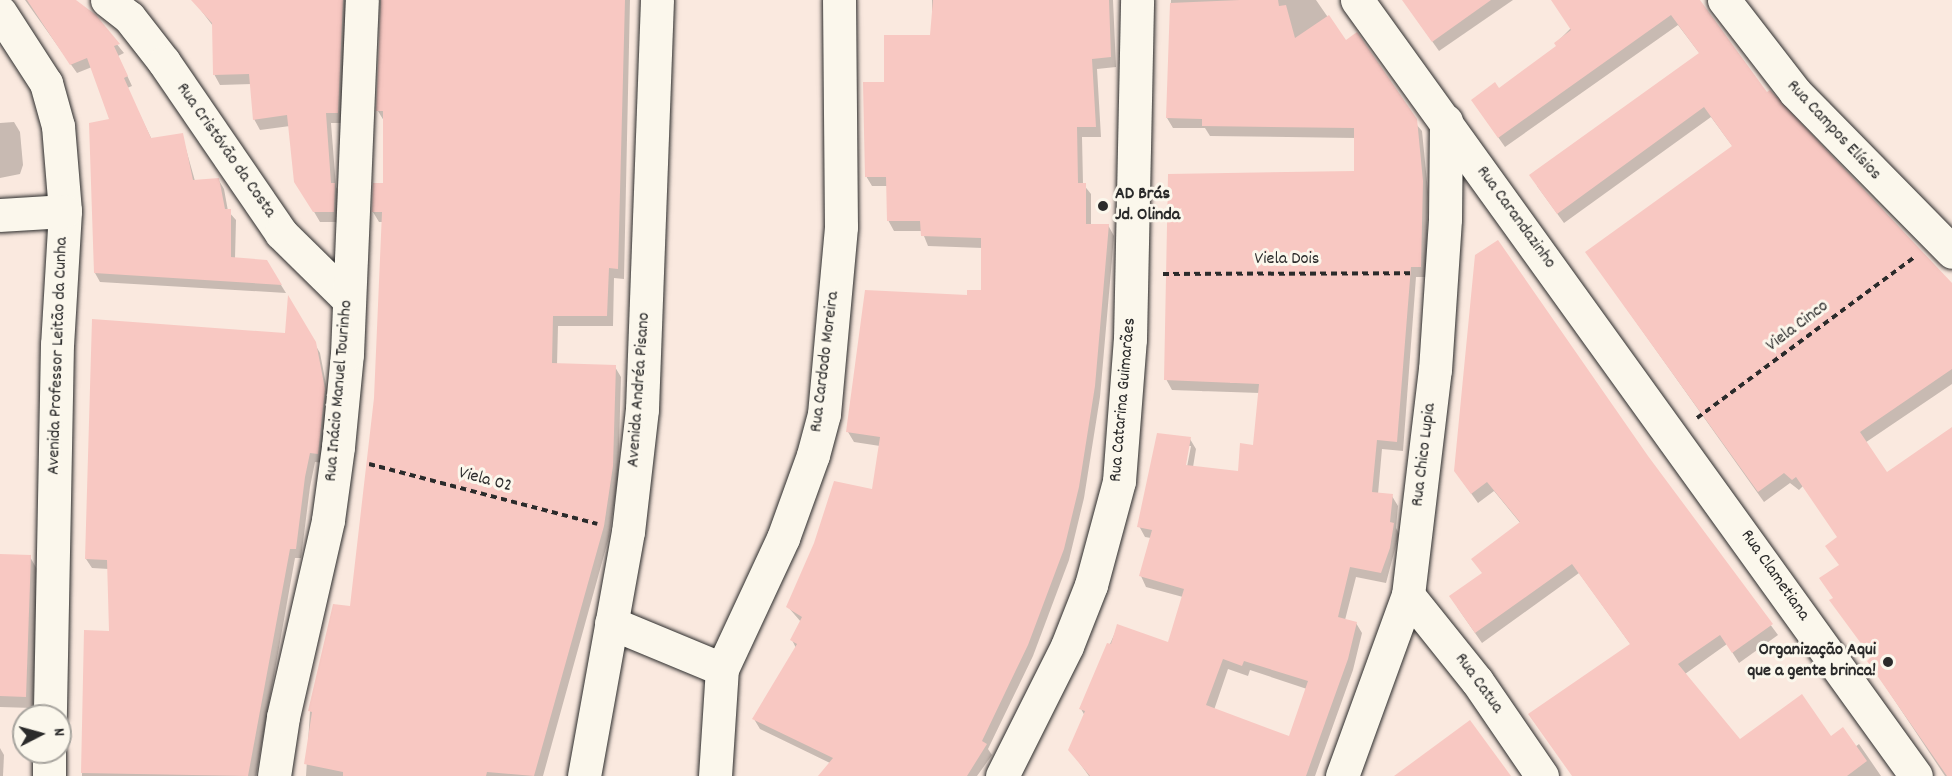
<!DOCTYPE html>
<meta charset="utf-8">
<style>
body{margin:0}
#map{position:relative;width:1952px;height:776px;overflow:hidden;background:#fae9df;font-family:Dekko,sans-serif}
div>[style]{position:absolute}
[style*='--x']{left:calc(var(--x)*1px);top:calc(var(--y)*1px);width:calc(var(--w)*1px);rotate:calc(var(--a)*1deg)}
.shadow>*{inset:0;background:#0003}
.building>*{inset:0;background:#f8c8c2;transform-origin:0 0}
.path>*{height:4px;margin-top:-2px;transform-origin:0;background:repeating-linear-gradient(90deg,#2b2b2b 0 6px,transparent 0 10.5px)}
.roads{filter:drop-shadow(0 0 2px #2b2b2b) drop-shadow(0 0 2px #2b2b2b)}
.minor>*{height:33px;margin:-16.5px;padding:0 16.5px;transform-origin:16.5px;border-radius:16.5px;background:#fbf7ec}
.dots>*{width:16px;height:16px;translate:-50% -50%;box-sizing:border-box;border:3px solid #fbf7ec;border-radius:50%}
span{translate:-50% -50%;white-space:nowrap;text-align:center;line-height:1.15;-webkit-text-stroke:6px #fbf7ec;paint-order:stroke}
.street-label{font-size:18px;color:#2b2b2b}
.poi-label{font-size:18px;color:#2b2b2b;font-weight:700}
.left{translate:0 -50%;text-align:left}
.right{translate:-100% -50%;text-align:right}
.north{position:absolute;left:12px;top:704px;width:60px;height:60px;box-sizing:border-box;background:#fbf7ec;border:2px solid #a8a59f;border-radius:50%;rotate:84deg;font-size:16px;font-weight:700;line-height:24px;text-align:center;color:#2b2b2b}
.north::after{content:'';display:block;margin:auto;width:21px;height:27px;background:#2b2b2b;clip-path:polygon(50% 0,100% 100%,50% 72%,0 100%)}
</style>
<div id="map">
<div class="shadow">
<div style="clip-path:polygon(25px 0,69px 0,95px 17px,124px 53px,118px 56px,132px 86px,127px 88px,152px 140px,182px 135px,195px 181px,218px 179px,224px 189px,228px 211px,236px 220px,235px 259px,266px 261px,286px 293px,100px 282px,95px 273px,111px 120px,92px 67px,77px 73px)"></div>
<div style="clip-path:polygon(193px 0,355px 0,344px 123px,331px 123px,336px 187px,341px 195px,339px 222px,320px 222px,296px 181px,290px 126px,260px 130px,254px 119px,252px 84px,220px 85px,214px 74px,213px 26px)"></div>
<div style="clip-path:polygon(380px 0,630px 0,624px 279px,614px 278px,613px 326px,558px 326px,557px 365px,615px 367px,621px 377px,618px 478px,609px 537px,543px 776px,306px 776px,310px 711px,352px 608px,380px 353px,384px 222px,379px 222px,373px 212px,384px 185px,384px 121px,378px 111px)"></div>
<div style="clip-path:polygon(932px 0,1113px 0,1116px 67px,1097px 69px,1101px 137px,1082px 137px,1083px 184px,1091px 194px,1091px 225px,1108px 225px,1114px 236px,1100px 397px,1084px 498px,1069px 560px,1033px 656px,988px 749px,992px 755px,977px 776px,819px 776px,830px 763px,760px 729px,754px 719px,796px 648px,792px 640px,801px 622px,788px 607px,874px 491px,880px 446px,854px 442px,848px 432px,968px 297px,983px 292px,983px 248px,928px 246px,922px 231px,894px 231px,888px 220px,887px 186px,872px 186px,866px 176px,886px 83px,932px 36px)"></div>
<div style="clip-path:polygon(evenodd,1171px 0,1316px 0,1345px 42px,1422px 131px,1428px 192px,1426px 277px,1416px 277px,1403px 451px,1382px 449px,1378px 494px,1392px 496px,1398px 506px,1396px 528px,1399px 534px,1386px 583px,1356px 577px,1345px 620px,1356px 623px,1362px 633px,1353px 670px,1315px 776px,1089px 776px,1070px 750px,1085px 716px,1081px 709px,1118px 626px,1169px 644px,1183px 597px,1146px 587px,1141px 576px,1151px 538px,1145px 537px,1139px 526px,1190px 439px,1196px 449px,1193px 467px,1239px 473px,1255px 447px,1260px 393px,1172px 390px,1166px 379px,1356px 172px,1356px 138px,1210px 136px,1205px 128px,1173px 128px,1167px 118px,1171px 0,1188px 446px,1191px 446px,1186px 472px,1183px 472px,1188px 446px,1171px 0,1228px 669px,1248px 676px,1250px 670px,1307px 689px,1290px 738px,1214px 710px,1228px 669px)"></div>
<div style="clip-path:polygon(1403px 0,1513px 0,1439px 51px)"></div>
<div style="clip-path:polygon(1552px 0,1699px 0,1767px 94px,1952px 284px,1952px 384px,1850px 453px,1886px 474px,1952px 429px,1952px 776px,1945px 776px,1875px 671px,1872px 658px,1834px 599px,1840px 566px,1839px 537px,1803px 486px,1799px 490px,1790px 483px,1764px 502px,1587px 253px,1733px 147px,1711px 117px,1564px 223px,1537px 186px,1700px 54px,1678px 25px,1505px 147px,1479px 110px,1498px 90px,1558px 47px,1556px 43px,1571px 28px)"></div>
<div style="clip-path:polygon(14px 122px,20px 132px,23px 165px,20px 174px,0 178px,0 123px)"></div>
<div style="clip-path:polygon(289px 300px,320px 353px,329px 400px,323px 463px,315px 462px,310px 487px,301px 558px,295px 558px,256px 776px,82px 776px,85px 632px,111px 633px,109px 569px,92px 568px,86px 559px,286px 335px)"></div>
<div style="clip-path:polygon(1647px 457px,1778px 635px,1739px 663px,1727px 644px,1685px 674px,1739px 741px,1830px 738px,1855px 747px,1859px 744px,1881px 776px,1573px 776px,1631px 645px,1579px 573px,1482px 643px,1457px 607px,1521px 524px,1494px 491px,1478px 503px,1455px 471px)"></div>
<div style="clip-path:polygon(0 556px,30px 557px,37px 569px,33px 708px,0 707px)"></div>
<div style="clip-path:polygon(0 748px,4px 755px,3px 776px,0 776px)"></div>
</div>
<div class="building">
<div style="clip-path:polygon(27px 0,76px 0,96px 15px,120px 44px,114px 46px,128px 76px,124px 78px,151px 138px,183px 133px,193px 180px,219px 178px,225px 209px,231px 209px,231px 257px,267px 260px,282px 285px,94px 273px,89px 123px,109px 119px,87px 58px,70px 65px)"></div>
<div style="clip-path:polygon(191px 0,343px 0,338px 113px,326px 113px,331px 183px,335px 183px,334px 212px,313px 212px,294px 182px,287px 115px,253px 120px,249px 74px,213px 75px,212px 23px)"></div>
<div style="clip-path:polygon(381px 0,625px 0,618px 269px,609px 268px,607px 316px,553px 316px,552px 363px,616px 365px,613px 466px,604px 526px,534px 776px,487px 772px,486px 776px,343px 776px,343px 772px,304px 764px,312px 712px,308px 711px,333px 604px,350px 606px,374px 398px,382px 212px,372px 212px,373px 183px,383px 183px,383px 111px,376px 111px)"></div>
<div style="clip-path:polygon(933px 0,1109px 0,1111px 57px,1092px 59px,1096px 127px,1077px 127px,1078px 183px,1086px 183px,1086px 224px,1109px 224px,1095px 386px,1079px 487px,1064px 549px,1028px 645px,982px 741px,987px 744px,967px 776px,818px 776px,833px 758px,752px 719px,797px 644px,790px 640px,802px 617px,786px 607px,814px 543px,834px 481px,872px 489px,880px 437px,846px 432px,865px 290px,967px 295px,967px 290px,981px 290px,981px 238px,921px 236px,920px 221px,887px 221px,886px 177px,865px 177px,863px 82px,884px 82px,884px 35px,930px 35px)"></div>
<div style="clip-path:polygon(evenodd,1240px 0,1278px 0,1279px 6px,1286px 5px,1295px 38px,1329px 15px,1346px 40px,1357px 32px,1417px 119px,1423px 181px,1421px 267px,1411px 267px,1397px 442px,1377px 440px,1372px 492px,1393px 494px,1390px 522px,1394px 523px,1390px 548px,1381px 573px,1350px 567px,1338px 617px,1357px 622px,1348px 659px,1306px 776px,1090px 776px,1068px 750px,1085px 711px,1079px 709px,1107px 643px,1111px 644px,1117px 624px,1168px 642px,1184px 589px,1139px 576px,1152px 530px,1137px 527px,1157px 433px,1191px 437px,1186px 465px,1238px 471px,1240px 443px,1253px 445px,1259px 384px,1164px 380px,1168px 174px,1354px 171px,1354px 128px,1202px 126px,1202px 119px,1166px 118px,1170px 3px,1240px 0,1223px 659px,1242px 666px,1244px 661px,1308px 681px,1289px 736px,1206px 705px,1223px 659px)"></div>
<div style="clip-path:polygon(1402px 0,1491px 0,1432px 42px)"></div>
<div style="clip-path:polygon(1551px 0,1700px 0,1767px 92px,1770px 90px,1952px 283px,1952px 369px,1860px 432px,1887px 472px,1952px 427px,1952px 776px,1947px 776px,1867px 661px,1871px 657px,1829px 600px,1833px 598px,1819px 578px,1839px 565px,1825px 546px,1837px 537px,1796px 477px,1792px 480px,1784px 473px,1758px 492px,1585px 252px,1732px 146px,1704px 107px,1557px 214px,1529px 175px,1699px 53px,1671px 15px,1498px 138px,1471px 100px,1495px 82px,1499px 88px,1556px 46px,1554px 43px,1571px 30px)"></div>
<div style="clip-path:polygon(1498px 240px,1648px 456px,1773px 624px,1732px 653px,1720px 635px,1678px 664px,1740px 739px,1802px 694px,1831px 736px,1843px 727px,1867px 761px,1847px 776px,1572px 776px,1528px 714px,1630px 644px,1572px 564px,1475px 633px,1449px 596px,1482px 573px,1471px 559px,1520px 522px,1487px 482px,1471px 494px,1454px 471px,1475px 255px)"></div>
<div style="clip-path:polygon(288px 295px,316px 342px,325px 389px,318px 454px,310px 453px,305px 477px,296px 549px,290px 549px,248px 776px,81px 773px,84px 630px,109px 631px,107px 560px,85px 559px,92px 319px,285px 333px)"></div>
<div style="left:0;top:554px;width:31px;height:142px;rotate:2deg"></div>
<div style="clip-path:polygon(1470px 720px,1511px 776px,1394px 776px)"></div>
</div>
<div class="path">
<div style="--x:1163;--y:274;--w:247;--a:-0.2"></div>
<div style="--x:1697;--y:418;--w:269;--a:-36.5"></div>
<div style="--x:369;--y:464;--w:236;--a:14.7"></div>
</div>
<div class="roads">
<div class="minor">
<div style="--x:107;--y:0;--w:28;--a:38"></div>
<div style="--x:129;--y:17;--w:57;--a:52.1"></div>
<div style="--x:164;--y:62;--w:207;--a:55.6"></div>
<div style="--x:281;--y:233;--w:94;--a:44.6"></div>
<div style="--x:1357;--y:0;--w:956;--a:54.23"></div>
<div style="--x:1724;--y:0;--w:116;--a:52.3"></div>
<div style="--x:1795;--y:92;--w:224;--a:45.5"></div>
<div style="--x:0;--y:12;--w:85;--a:57.1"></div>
<div style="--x:46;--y:83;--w:45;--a:74.4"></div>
<div style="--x:58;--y:126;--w:85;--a:85.3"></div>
<div style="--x:65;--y:211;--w:133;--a:93.4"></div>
<div style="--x:57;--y:344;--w:372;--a:91.1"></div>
<div style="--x:0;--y:215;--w:65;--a:-3.5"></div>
<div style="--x:1408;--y:595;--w:110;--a:51.3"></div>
<div style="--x:1477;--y:681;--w:115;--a:55.6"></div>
<div style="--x:611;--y:623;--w:120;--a:22.5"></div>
<div style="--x:49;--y:776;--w:24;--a:-90"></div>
<div style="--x:274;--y:776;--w:60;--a:-81.3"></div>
<div style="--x:283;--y:717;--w:202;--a:-77.1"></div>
<div style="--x:328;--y:520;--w:74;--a:-82.2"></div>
<div style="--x:338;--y:447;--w:93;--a:-84.5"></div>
<div style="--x:347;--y:354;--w:354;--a:-87.6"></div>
<div style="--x:584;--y:776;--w:248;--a:-79.8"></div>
<div style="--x:628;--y:532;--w:124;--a:-83.5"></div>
<div style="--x:642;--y:409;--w:409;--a:-87.9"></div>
<div style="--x:715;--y:776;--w:107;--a:-86.3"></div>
<div style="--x:722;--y:669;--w:145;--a:-65"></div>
<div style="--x:783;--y:538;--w:88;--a:-70.1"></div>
<div style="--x:813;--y:455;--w:42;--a:-75"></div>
<div style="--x:824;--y:414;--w:188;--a:-84.8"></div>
<div style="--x:841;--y:227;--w:227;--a:-90.5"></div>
<div style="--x:1002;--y:776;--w:145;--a:-63.4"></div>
<div style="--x:1067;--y:646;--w:66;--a:-68.5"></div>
<div style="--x:1091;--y:585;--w:108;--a:-74.9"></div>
<div style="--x:1119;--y:481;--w:142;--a:-85.6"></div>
<div style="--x:1130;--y:339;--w:339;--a:-88.8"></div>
<div style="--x:1342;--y:776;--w:193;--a:-70"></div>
<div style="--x:1408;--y:595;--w:227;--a:-83.2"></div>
<div style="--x:1435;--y:370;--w:151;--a:-86.2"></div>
<div style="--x:1445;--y:219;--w:98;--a:-89.4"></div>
</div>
</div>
<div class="dots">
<div style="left:1103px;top:206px;background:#2b2b2b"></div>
<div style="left:1888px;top:662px;background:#2b2b2b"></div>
</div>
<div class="street-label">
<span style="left:1833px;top:131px;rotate:47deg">Rua Campos Elísios</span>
<span style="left:225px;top:151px;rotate:55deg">Rua Cristóvão da Costa</span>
<span style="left:1515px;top:218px;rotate:54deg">Rua Carandazinho</span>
<span style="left:1287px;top:260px">Viela Dois</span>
<span style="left:1798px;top:327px;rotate:-37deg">Viela Cinco</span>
<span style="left:59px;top:356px;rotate:-88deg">Avenida Professor Leitão da Cunha</span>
<span style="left:826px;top:362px;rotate:-83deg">Rua Cardodo Moreira</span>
<span style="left:640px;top:390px;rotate:-86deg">Avenida Andréa Pisano</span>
<span style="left:340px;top:391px;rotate:-85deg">Rua Inácio Manuel Tourinho</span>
<span style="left:1124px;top:400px;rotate:-85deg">Rua Catarina Guimarães</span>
<span style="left:1425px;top:455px;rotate:-83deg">Rua Chico Lupia</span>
<span style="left:485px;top:481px;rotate:15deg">Viela 02</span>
<span style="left:1774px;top:576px;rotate:55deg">Rua Clametiana</span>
<span style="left:1478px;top:684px;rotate:54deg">Rua Catua</span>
</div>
<div class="poi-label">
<span class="left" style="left:1115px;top:206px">AD Brás<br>Jd. Olinda</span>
<span class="right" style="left:1876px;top:662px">Organização Aqui<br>que a gente brinca!</span>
</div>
<div class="north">N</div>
</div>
